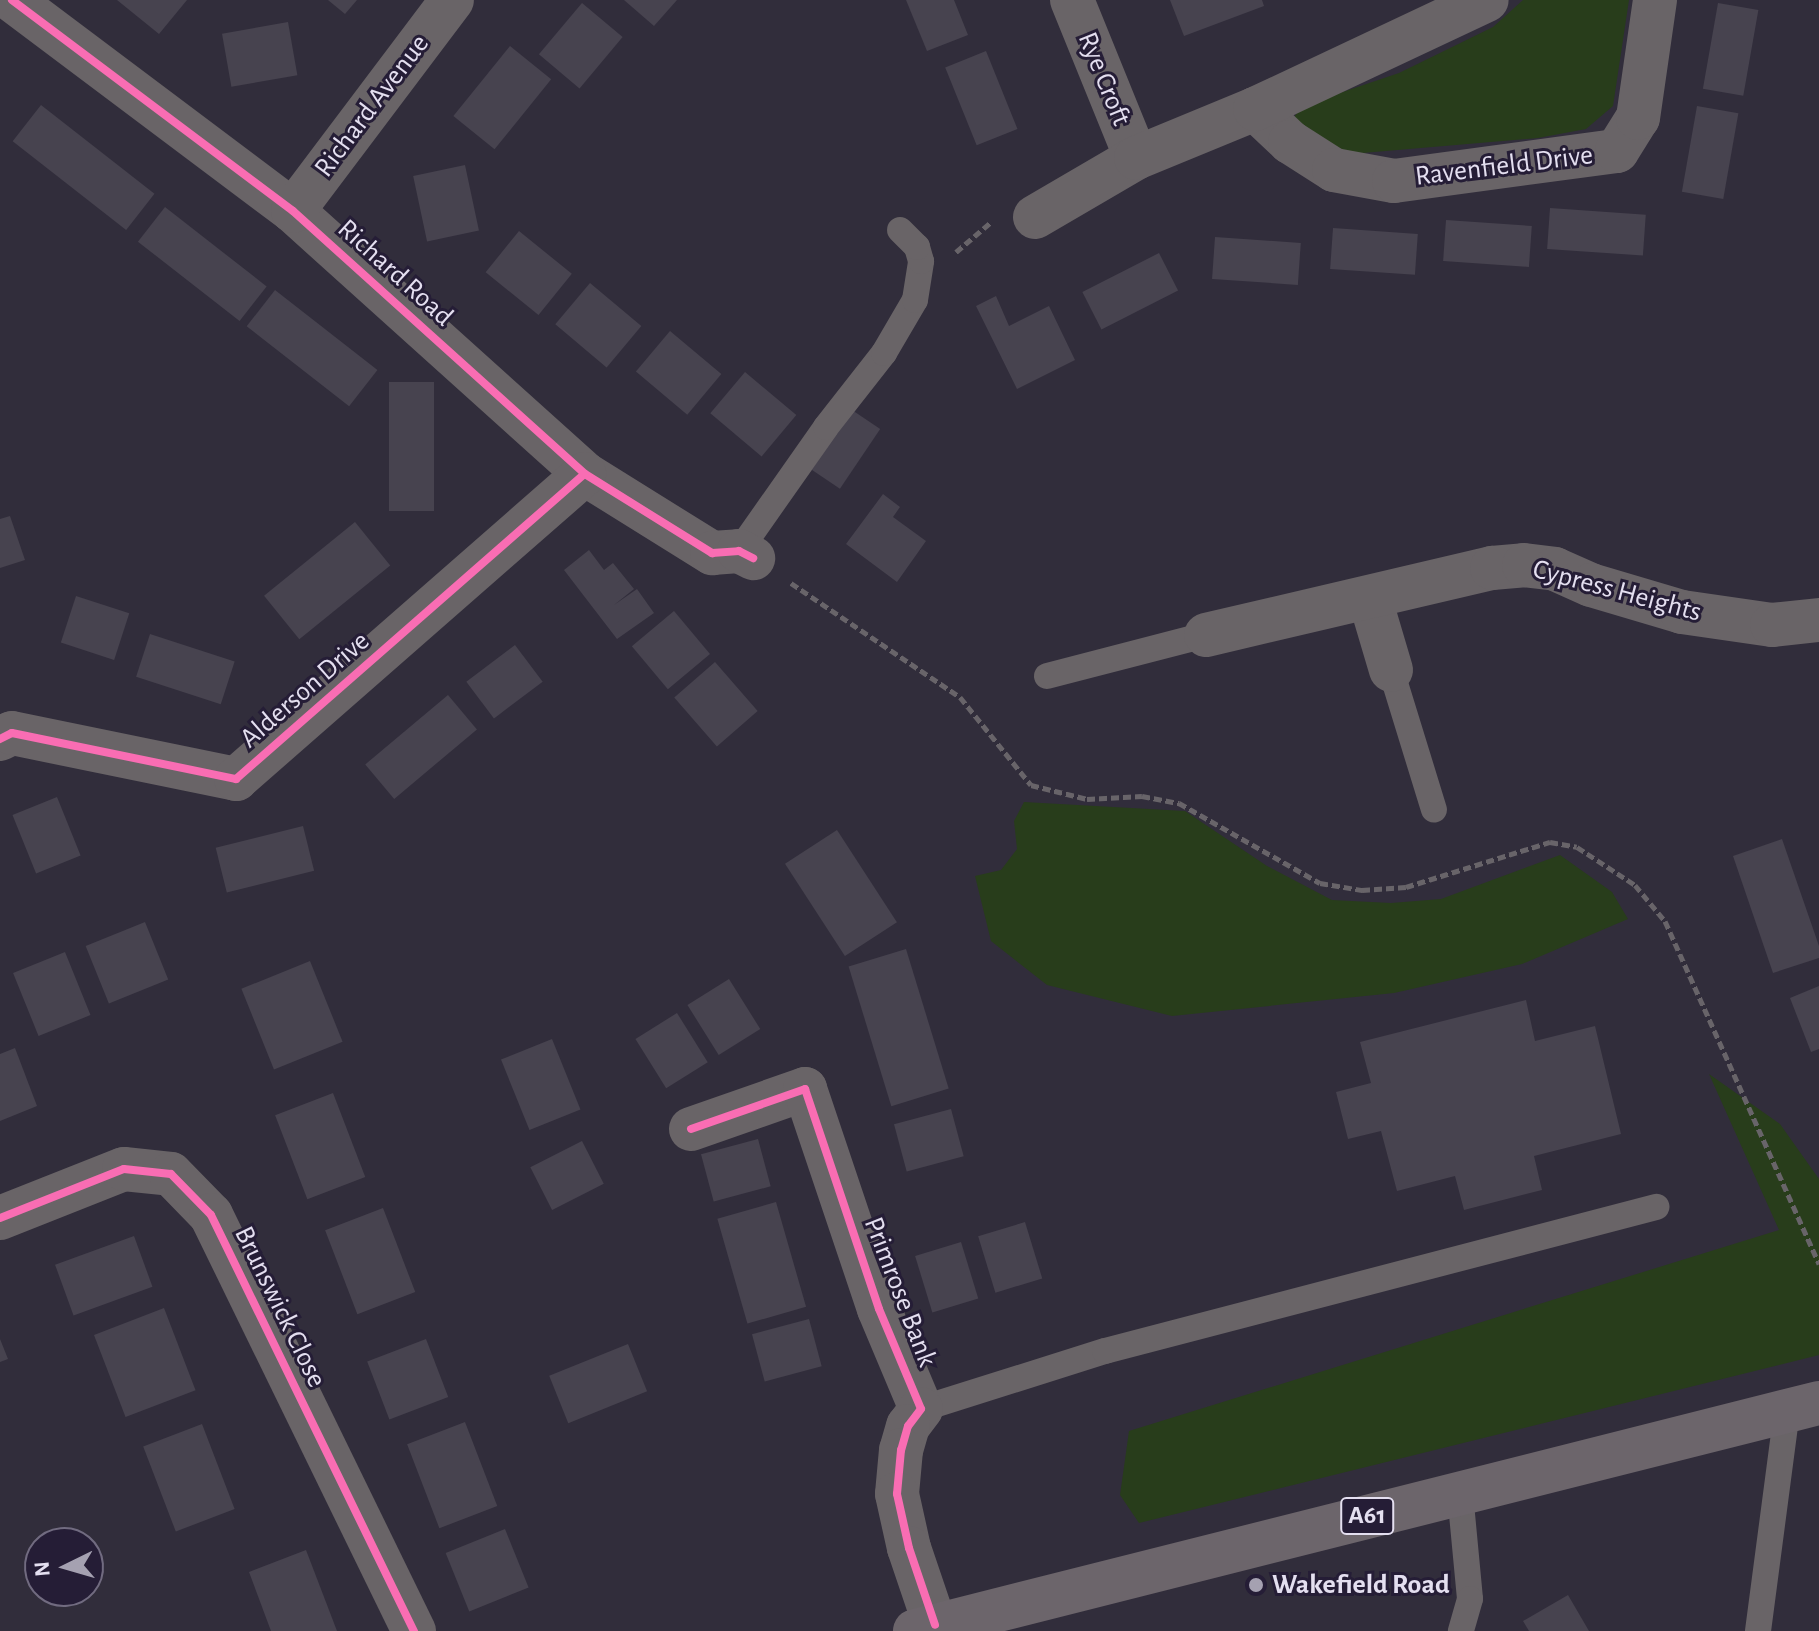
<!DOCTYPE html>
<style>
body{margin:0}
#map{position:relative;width:1819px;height:1631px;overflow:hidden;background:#312d3b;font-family:"Alegreya Sans",sans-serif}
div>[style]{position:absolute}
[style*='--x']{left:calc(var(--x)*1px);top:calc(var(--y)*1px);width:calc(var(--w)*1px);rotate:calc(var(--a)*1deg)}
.green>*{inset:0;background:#283d1b}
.building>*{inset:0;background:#47434f;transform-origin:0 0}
.path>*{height:5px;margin-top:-2.5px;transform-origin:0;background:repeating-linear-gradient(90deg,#686469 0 8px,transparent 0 12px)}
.lane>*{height:26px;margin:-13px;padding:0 13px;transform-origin:13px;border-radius:13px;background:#696467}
.street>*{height:44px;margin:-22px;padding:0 22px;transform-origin:22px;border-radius:22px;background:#696467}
.primary>*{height:44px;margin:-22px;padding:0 22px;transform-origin:22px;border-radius:22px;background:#6c656b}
.cycleway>*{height:8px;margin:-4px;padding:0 4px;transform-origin:4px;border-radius:4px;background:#f96db3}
.dots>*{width:22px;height:22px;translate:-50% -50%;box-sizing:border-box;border:4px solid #251d36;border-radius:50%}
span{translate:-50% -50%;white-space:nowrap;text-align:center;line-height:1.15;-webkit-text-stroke:6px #251d36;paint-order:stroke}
.shield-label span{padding:2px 6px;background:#251d36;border:2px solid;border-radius:6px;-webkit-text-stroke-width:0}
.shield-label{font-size:26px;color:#e4dff0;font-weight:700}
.street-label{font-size:28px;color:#e4dff0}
.poi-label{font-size:28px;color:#e4dff0;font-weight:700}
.left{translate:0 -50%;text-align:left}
.north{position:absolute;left:24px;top:1527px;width:80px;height:80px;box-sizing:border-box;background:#251d36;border:2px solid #716b80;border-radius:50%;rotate:265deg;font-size:22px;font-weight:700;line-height:32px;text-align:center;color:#e4dff0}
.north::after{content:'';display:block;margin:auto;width:28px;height:36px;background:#a5a1b1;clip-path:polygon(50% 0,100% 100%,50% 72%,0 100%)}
</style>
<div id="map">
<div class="green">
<div style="clip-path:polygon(1523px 0,1629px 0,1613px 106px,1586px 129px,1538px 138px,1339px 155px,1293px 118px,1304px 105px,1399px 73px,1493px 27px)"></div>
<div style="clip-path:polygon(1024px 802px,1185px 811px,1267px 866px,1332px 900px,1391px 903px,1441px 899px,1560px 855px,1612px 892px,1628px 919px,1522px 964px,1394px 993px,1172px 1016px,1047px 985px,991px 941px,975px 876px,1001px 870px,1017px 849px,1014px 821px)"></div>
<div style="clip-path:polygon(1709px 1074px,1780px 1124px,1819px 1179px,1819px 1355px,1139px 1523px,1120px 1495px,1129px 1431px,1779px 1230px)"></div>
</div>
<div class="building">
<div style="clip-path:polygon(117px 0,187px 0,159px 34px)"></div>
<div style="clip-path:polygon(328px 0,357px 0,345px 14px)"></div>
<div style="clip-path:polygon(624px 0,677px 0,654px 26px)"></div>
<div style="clip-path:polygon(906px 0,954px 0,968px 35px,927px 51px)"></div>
<div style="clip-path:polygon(1170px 0,1262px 0,1264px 6px,1184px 36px)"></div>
<div style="left:582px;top:3px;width:53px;height:67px;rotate:40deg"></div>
<div style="left:1718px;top:3px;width:41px;height:87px;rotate:10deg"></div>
<div style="left:288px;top:22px;width:54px;height:67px;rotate:80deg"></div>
<div style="left:510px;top:46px;width:53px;height:90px;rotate:39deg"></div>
<div style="left:986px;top:51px;width:84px;height:44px;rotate:68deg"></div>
<div style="left:41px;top:105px;width:144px;height:46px;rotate:38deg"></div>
<div style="left:1697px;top:106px;width:42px;height:87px;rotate:10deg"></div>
<div style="left:465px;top:165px;width:67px;height:53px;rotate:78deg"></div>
<div style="left:165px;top:207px;width:129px;height:44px;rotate:38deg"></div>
<div style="left:1550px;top:208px;width:96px;height:41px;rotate:4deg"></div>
<div style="left:1446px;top:220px;width:86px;height:41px;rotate:4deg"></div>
<div style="left:1333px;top:228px;width:85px;height:41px;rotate:4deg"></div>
<div style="left:519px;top:231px;width:68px;height:53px;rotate:39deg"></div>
<div style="left:1215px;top:237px;width:86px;height:42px;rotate:4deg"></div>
<div style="left:1159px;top:253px;width:42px;height:86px;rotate:63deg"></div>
<div style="left:590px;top:283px;width:67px;height:54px;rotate:40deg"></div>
<div style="left:275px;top:290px;width:130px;height:46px;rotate:38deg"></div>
<div style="clip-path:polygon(996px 296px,1009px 326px,1049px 306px,1075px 360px,1017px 389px,976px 306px)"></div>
<div style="left:670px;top:331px;width:67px;height:53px;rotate:40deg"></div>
<div style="left:745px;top:372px;width:67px;height:54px;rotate:40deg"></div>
<div style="left:434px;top:382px;width:129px;height:45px;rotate:90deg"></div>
<div style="left:852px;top:410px;width:34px;height:72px;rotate:34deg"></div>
<div style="clip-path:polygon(883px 494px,900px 507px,893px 517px,926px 541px,897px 582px,846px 544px)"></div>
<div style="clip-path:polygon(10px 516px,25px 560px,0 568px,0 519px)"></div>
<div style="left:355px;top:522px;width:56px;height:117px;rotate:51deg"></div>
<div style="clip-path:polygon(589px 550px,604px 570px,613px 563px,634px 589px,614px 605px,637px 589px,654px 613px,617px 639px,564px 570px)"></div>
<div style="left:76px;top:596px;width:56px;height:49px;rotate:18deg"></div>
<div style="left:674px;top:611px;width:56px;height:55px;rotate:50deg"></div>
<div style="left:150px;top:634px;width:89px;height:45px;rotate:18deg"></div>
<div style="left:515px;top:645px;width:46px;height:61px;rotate:53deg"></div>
<div style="left:715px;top:662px;width:65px;height:54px;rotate:49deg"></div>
<div style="left:448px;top:695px;width:45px;height:108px;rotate:50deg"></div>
<div style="left:57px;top:797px;width:63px;height:48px;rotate:68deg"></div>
<div style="left:303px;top:826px;width:46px;height:90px;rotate:76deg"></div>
<div style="left:837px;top:830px;width:110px;height:62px;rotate:57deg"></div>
<div style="clip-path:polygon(1782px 839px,1819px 946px,1819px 958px,1773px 973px,1733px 856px)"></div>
<div style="left:145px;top:922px;width:62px;height:64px;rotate:68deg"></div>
<div style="left:906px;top:949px;width:146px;height:60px;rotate:73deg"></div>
<div style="left:65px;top:952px;width:68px;height:56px;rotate:68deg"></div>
<div style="left:310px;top:961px;width:87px;height:74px;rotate:68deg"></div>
<div style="left:729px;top:979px;width:59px;height:49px;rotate:58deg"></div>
<div style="clip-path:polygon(1819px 986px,1819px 1049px,1811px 1052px,1790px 998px)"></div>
<div style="clip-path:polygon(1526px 1000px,1535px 1041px,1595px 1026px,1621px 1134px,1534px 1156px,1542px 1190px,1464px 1210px,1455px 1176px,1397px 1191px,1381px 1131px,1348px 1139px,1336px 1092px,1371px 1083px,1360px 1042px)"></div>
<div style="left:677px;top:1013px;width:58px;height:49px;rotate:58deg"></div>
<div style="left:552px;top:1039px;width:76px;height:55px;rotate:68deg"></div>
<div style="clip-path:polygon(15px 1048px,37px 1106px,0 1121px,0 1054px)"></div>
<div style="left:333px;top:1093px;width:90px;height:62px;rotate:69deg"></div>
<div style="left:951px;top:1109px;width:49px;height:59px;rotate:75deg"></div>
<div style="left:758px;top:1139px;width:49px;height:59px;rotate:75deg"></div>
<div style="left:582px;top:1141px;width:48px;height:58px;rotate:63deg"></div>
<div style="left:776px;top:1202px;width:109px;height:61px;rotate:74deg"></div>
<div style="left:383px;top:1208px;width:90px;height:62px;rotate:69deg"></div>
<div style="left:1025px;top:1222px;width:59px;height:49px;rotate:73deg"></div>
<div style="left:134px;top:1236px;width:54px;height:84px;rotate:70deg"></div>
<div style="left:961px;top:1242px;width:59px;height:48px;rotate:73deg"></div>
<div style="left:164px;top:1308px;width:88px;height:75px;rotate:69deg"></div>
<div style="left:809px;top:1319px;width:49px;height:59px;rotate:75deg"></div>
<div style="clip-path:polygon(0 1339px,8px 1359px,0 1362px)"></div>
<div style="left:426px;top:1339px;width:62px;height:63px;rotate:69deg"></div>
<div style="left:628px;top:1344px;width:51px;height:85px;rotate:68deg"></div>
<div style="left:465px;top:1422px;width:90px;height:62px;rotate:69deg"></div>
<div style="left:202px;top:1424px;width:91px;height:63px;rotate:69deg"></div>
<div style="left:505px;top:1529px;width:63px;height:64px;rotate:68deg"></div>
<div style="clip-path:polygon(306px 1550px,337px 1631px,271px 1631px,249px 1572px)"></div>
<div style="clip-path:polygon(1568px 1595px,1589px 1631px,1529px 1631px,1523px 1621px)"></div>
</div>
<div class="path">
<div style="--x:956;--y:252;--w:46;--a:-40.6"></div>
<div style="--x:791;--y:583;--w:204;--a:34"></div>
<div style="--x:960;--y:697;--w:113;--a:51.1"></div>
<div style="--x:1031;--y:785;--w:58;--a:14"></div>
<div style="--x:1087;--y:799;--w:55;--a:-3.1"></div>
<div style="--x:1142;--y:796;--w:38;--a:11"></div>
<div style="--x:1179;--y:803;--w:162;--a:29.6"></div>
<div style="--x:1320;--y:883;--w:43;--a:9.5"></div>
<div style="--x:1362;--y:890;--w:44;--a:-3.9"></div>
<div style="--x:1406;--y:887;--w:151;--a:-17.4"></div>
<div style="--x:1550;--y:842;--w:27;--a:10"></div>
<div style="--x:1577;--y:847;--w:69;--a:33.2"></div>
<div style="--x:1635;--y:885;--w:47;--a:50.2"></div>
<div style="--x:1665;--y:921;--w:376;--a:65.8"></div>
</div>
<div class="lane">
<div style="--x:739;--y:551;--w:151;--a:-54.9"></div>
<div style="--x:826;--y:427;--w:94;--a:-51.9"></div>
<div style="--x:884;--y:353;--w:61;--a:-59.7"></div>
<div style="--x:915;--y:300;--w:39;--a:-81"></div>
<div style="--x:921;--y:261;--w:15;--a:-106"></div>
<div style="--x:917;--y:247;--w:24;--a:-135"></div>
<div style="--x:1391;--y:670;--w:146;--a:72.9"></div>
<div style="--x:1047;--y:676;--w:164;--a:-14.5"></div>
<div style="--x:921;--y:1409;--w:193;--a:-17.5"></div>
<div style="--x:1105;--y:1351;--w:570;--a:-14.65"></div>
<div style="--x:1460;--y:1493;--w:106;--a:84.6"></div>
<div style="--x:1470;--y:1599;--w:33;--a:106"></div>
<div style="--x:1758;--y:1631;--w:222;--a:-82.5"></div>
</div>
<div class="street">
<div style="--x:12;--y:0;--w:351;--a:36.9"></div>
<div style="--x:293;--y:211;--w:393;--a:42"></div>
<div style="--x:585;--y:474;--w:150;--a:31.9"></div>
<div style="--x:712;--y:553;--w:27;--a:-4"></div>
<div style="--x:739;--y:551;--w:16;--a:27"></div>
<div style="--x:1072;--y:0;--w:170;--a:67.9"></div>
<div style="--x:1255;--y:109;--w:48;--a:43.3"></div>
<div style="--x:1290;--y:142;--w:52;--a:32.5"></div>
<div style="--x:1334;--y:170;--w:61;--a:10.4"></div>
<div style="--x:1394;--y:181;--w:225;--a:-7.7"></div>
<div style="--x:1617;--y:151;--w:39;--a:-58"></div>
<div style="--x:1638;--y:118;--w:119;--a:-81.8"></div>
<div style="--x:293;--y:211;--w:264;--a:-53"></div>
<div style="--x:1035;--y:217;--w:117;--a:-30.3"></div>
<div style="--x:1136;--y:158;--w:129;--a:-22.4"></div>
<div style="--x:1255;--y:109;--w:256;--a:-25.2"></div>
<div style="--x:1370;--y:599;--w:74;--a:73.5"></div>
<div style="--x:1206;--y:635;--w:294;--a:-13.2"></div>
<div style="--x:1492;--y:568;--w:32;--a:-5"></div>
<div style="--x:1524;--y:565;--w:31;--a:7"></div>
<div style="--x:1555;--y:569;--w:39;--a:24"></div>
<div style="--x:1591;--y:585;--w:95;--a:16.5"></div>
<div style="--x:1682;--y:612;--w:91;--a:8.2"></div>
<div style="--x:1772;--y:625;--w:47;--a:-6.1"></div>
<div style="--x:0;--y:739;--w:13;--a:-27"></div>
<div style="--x:12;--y:733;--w:229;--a:11.6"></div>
<div style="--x:236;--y:779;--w:463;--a:-41.2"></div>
<div style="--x:691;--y:1129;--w:121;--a:-19.3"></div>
<div style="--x:805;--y:1089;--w:232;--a:71.4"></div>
<div style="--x:879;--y:1309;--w:108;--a:67.2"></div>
<div style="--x:921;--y:1409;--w:21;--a:127"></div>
<div style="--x:908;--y:1426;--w:25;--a:106"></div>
<div style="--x:901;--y:1450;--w:44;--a:95.2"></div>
<div style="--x:897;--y:1494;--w:55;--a:77.5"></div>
<div style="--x:909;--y:1548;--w:81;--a:71.3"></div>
<div style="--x:0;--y:1218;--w:133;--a:-21.6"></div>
<div style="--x:124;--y:1169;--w:47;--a:6.1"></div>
<div style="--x:171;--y:1174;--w:57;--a:45.7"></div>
<div style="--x:211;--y:1215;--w:463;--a:64"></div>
</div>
<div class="primary">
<div style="--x:915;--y:1631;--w:932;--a:-14.16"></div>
</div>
<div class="cycleway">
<div style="--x:12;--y:0;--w:351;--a:36.9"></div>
<div style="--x:293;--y:211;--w:393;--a:42"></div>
<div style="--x:585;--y:474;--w:150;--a:31.9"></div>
<div style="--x:712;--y:553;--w:27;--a:-4"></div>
<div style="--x:739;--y:551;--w:16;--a:27"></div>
<div style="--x:0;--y:739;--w:13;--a:-27"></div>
<div style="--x:12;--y:733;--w:229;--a:11.6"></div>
<div style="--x:236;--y:779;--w:463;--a:-41.2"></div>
<div style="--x:691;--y:1129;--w:121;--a:-19.3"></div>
<div style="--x:805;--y:1089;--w:232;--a:71.4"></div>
<div style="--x:879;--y:1309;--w:108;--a:67.2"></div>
<div style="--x:921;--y:1409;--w:21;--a:127"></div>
<div style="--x:908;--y:1426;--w:25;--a:106"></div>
<div style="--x:901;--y:1450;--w:44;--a:95.2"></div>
<div style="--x:897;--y:1494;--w:55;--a:77.5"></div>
<div style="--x:909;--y:1548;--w:81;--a:71.3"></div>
<div style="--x:0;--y:1218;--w:133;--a:-21.6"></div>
<div style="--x:124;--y:1169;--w:47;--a:6.1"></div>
<div style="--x:171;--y:1174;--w:57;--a:45.7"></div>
<div style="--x:211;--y:1215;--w:463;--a:64"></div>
</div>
<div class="dots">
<div style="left:1256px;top:1585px;background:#a5a1b1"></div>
</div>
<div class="shield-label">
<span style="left:1367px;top:1516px">A61</span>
</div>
<div class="street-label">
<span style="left:1104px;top:79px;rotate:68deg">Rye Croft</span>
<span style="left:372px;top:106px;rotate:-53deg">Richard Avenue</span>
<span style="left:1504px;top:166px;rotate:-7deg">Ravenfield Drive</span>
<span style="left:395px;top:273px;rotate:42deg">Richard Road</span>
<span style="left:1617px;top:591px;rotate:15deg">Cypress Heights</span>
<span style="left:305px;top:690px;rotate:-41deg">Alderson Drive</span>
<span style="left:900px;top:1292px;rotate:69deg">Primrose Bank</span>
<span style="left:280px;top:1307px;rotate:64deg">Brunswick Close</span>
</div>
<div class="poi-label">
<span class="left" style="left:1272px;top:1585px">Wakefield Road</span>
</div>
<div class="north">N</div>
</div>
